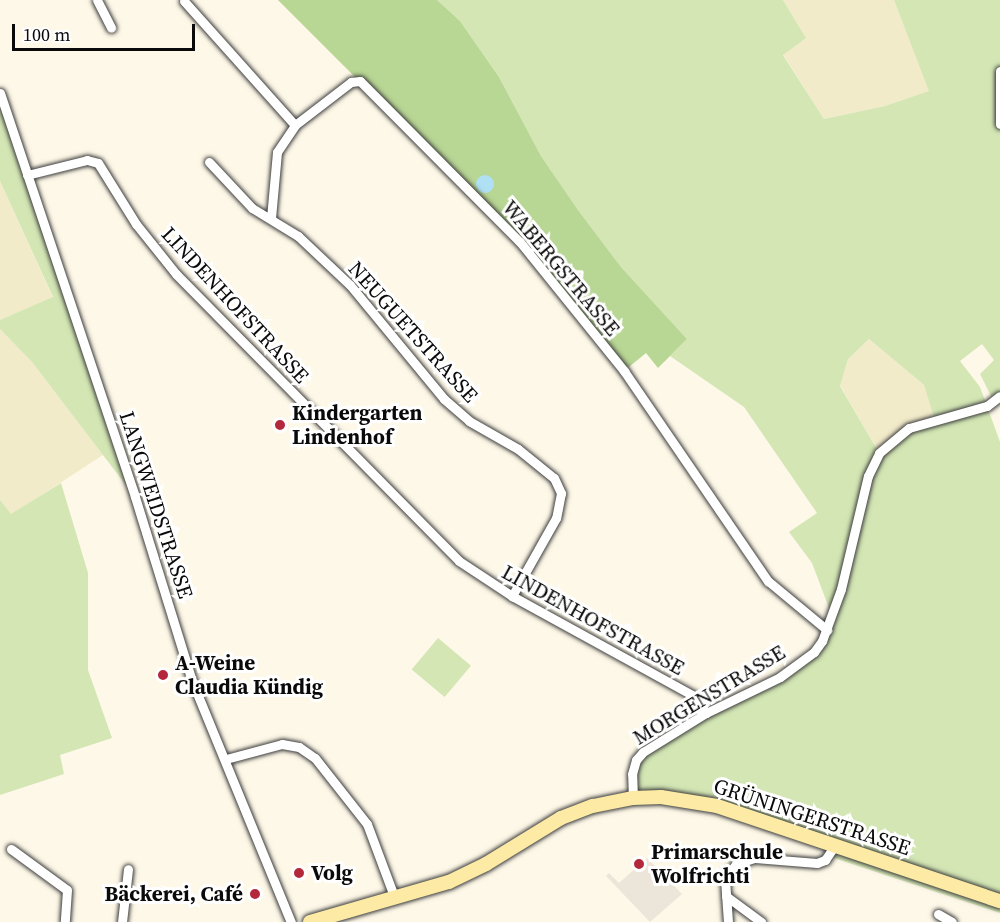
<!DOCTYPE html>
<meta charset="utf-8">
<style>
body{margin:0}
#map{position:relative;width:1000px;height:922px;overflow:hidden;background:#fef8e8;font-family:"Source Serif 4",serif}
div>[style]{position:absolute}
[style*='--x']{left:calc(var(--x)*1px);top:calc(var(--y)*1px);width:calc(var(--w)*1px);rotate:calc(var(--a)*1deg)}
.farmland>*{inset:0;background:#f2ebca}
.green>*{inset:0;background:#d3e6b4;transform-origin:0 0}
.forest>*{inset:0;background:#b8d694}
.plaza>*{inset:0;background:#ece5d9}
.water>*{inset:0;background:#afe0f3}
.round{border-radius:50%}
.roads{filter:drop-shadow(0 0 2px #3d3d3d) drop-shadow(0 0 2px #3d3d3d)}
.street>*{height:9px;margin:-4.5px;padding:0 4.5px;transform-origin:4.5px;border-radius:4.5px;background:#fff}
.secondary>*{height:14px;margin:-7px;padding:0 7px;transform-origin:7px;border-radius:7px;background:#fceaa5}
.dots>*{width:16px;height:16px;translate:-50% -50%;box-sizing:border-box;border:3px solid #fff;border-radius:50%}
span{translate:-50% -50%;white-space:nowrap;text-align:center;line-height:1.15;-webkit-text-stroke:6px #fff;paint-order:stroke}
.street-label{font-size:21px;color:#0a0a0a}
.poi-label{font-size:21px;color:#0a0a0a;font-weight:700}
.left{translate:0 -50%;text-align:left}
.right{translate:-100% -50%;text-align:right}
.scale{position:absolute;left:12px;top:24px;width:183px;height:27px;box-sizing:border-box;border:3px solid #0a0a0a;border-top:0;padding-left:8px;font-size:18px;line-height:21px;white-space:nowrap;color:#0a0a0a;-webkit-text-stroke:4px #fff;paint-order:stroke}
</style>
<div id="map">
<div class="farmland">
<div style="clip-path:polygon(783px 0,894px 0,930px 91px,885px 106px,824px 119px,783px 54px,806px 38px)"></div>
<div style="clip-path:polygon(0 181px,53px 298px,0 320px)"></div>
<div style="clip-path:polygon(0 329px,32px 362px,103px 455px,11px 515px,0 500px)"></div>
<div style="clip-path:polygon(869px 339px,924px 385px,936px 420px,879px 453px,840px 385px,848px 359px)"></div>
</div>
<div class="green">
<div style="clip-path:polygon(evenodd,437px 0,783px 0,806px 38px,783px 55px,824px 119px,885px 106px,929px 91px,894px 0,1000px 0,1000px 396px,994px 402px,980px 374px,994px 360px,982px 344px,960px 361px,980px 387px,1000px 442px,1000px 913px,828px 856px,834px 846px,717px 806px,633px 798px,632px 773px,643px 752px,780px 677px,814px 652px,832px 616px,812px 563px,789px 532px,817px 513px,744px 407px,670px 356px,687px 339px,621px 267px,578px 210px,541px 156px,499px 77px,460px 21px,437px 0,869px 339px,924px 385px,935px 420px,891px 440px,879px 453px,840px 386px,848px 359px,869px 339px)"></div>
<div style="clip-path:polygon(0 93px,135px 497px,32px 362px,0 329px,0 320px,53px 297px,0 181px)"></div>
<div style="clip-path:polygon(61px 483px,88px 573px,88px 670px,112px 738px,60px 755px,64px 774px,0 795px,0 500px,11px 514px)"></div>
<div style="left:438px;top:638px;width:43px;height:41px;rotate:40deg"></div>
</div>
<div class="forest">
<div style="clip-path:polygon(278px 0,437px 0,460px 21px,499px 77px,541px 156px,578px 210px,621px 267px,687px 339px,658px 368px,646px 353px,624px 371px,520px 242px)"></div>
</div>
<div class="plaza">
<div style="clip-path:polygon(647px 858px,682px 894px,650px 922px,606px 876px,609px 873px,619px 883px)"></div>
</div>
<div class="water">
<div class="round" style="left:476px;top:175px;width:18px;height:18px"></div>
</div>
<div class="roads">
<div class="street">
<div style="--x:97;--y:0;--w:31;--a:63"></div>
<div style="--x:184;--y:1;--w:166;--a:48.2"></div>
<div style="--x:1000;--y:71;--w:53;--a:90"></div>
<div style="--x:0;--y:93;--w:426;--a:71.5"></div>
<div style="--x:135;--y:497;--w:193;--a:72.8"></div>
<div style="--x:192;--y:681;--w:261;--a:67.7"></div>
<div style="--x:209;--y:162;--w:63;--a:46.9"></div>
<div style="--x:252;--y:208;--w:54;--a:31.3"></div>
<div style="--x:298;--y:236;--w:71;--a:43.3"></div>
<div style="--x:350;--y:285;--w:148;--a:50.5"></div>
<div style="--x:444;--y:399;--w:33;--a:41"></div>
<div style="--x:469;--y:421;--w:56;--a:29.7"></div>
<div style="--x:518;--y:449;--w:46;--a:38.9"></div>
<div style="--x:554;--y:478;--w:17;--a:65"></div>
<div style="--x:561;--y:493;--w:25;--a:101"></div>
<div style="--x:556;--y:518;--w:90;--a:119.4"></div>
<div style="--x:27;--y:175;--w:62;--a:-14"></div>
<div style="--x:87;--y:160;--w:11;--a:15"></div>
<div style="--x:98;--y:163;--w:72;--a:58.1"></div>
<div style="--x:136;--y:224;--w:64;--a:51.3"></div>
<div style="--x:176;--y:274;--w:403;--a:45.4"></div>
<div style="--x:459;--y:561;--w:64;--a:33.4"></div>
<div style="--x:512;--y:596;--w:210;--a:28.8"></div>
<div style="--x:696;--y:697;--w:19;--a:58"></div>
<div style="--x:271;--y:218;--w:66;--a:-84.8"></div>
<div style="--x:277;--y:152;--w:32;--a:-56"></div>
<div style="--x:295;--y:125;--w:71;--a:-37.5"></div>
<div style="--x:351;--y:82;--w:9;--a:-6"></div>
<div style="--x:360;--y:81;--w:227;--a:45.2"></div>
<div style="--x:520;--y:242;--w:166;--a:51.1"></div>
<div style="--x:624;--y:371;--w:255;--a:55.6"></div>
<div style="--x:768;--y:581;--w:77;--a:39.7"></div>
<div style="--x:226;--y:759;--w:58;--a:-15"></div>
<div style="--x:282;--y:744;--w:17;--a:10"></div>
<div style="--x:299;--y:747;--w:19;--a:35"></div>
<div style="--x:315;--y:758;--w:84;--a:51.8"></div>
<div style="--x:367;--y:824;--w:80;--a:69.5"></div>
<div style="--x:633;--y:798;--w:24;--a:-92"></div>
<div style="--x:632;--y:774;--w:15;--a:-74"></div>
<div style="--x:636;--y:760;--w:11;--a:-49"></div>
<div style="--x:643;--y:752;--w:74;--a:-31.8"></div>
<div style="--x:706;--y:713;--w:82;--a:-25.9"></div>
<div style="--x:780;--y:677;--w:42;--a:-36.3"></div>
<div style="--x:814;--y:652;--w:14;--a:-54"></div>
<div style="--x:822;--y:641;--w:55;--a:-69.9"></div>
<div style="--x:841;--y:589;--w:116;--a:-76.6"></div>
<div style="--x:868;--y:476;--w:25;--a:-64"></div>
<div style="--x:879;--y:453;--w:39;--a:-40"></div>
<div style="--x:909;--y:428;--w:81;--a:-15.8"></div>
<div style="--x:987;--y:406;--w:16;--a:-38"></div>
<div style="--x:11;--y:849;--w:69;--a:36.2"></div>
<div style="--x:67;--y:890;--w:32;--a:94"></div>
<div style="--x:726;--y:896;--w:44;--a:36.6"></div>
<div style="--x:938;--y:914;--w:16;--a:30"></div>
<div style="--x:122;--y:922;--w:53;--a:-83.5"></div>
<div style="--x:728;--y:922;--w:43;--a:-94"></div>
<div style="--x:725;--y:879;--w:19;--a:-54"></div>
<div style="--x:736;--y:864;--w:20;--a:-18"></div>
<div style="--x:755;--y:858;--w:62;--a:4.6"></div>
<div style="--x:817;--y:863;--w:9;--a:-21"></div>
<div style="--x:825;--y:860;--w:18;--a:-56"></div>
</div>
<div class="secondary">
<div style="--x:310;--y:922;--w:145;--a:-16.1"></div>
<div style="--x:449;--y:882;--w:41;--a:-25.9"></div>
<div style="--x:486;--y:864;--w:88;--a:-31.5"></div>
<div style="--x:561;--y:818;--w:34;--a:-21"></div>
<div style="--x:593;--y:806;--w:41;--a:-11.3"></div>
<div style="--x:633;--y:798;--w:28;--a:-2"></div>
<div style="--x:661;--y:797;--w:57;--a:9.1"></div>
<div style="--x:717;--y:806;--w:299;--a:18.6"></div>
</div>
</div>
<div class="dots">
<div style="left:280px;top:425px;background:#b4283c"></div>
<div style="left:163px;top:675px;background:#b4283c"></div>
<div style="left:639px;top:864px;background:#b4283c"></div>
<div style="left:299px;top:873px;background:#b4283c"></div>
<div style="left:255px;top:894px;background:#b4283c"></div>
</div>
<div class="street-label">
<span style="left:561px;top:268px;rotate:50deg">WABERGSTRASSE</span>
<span style="left:235px;top:305px;rotate:47deg">LINDENHOFSTRASSE</span>
<span style="left:413px;top:332px;rotate:48deg">NEUGUETSTRASSE</span>
<span style="left:156px;top:505px;rotate:72deg">LANGWEIDSTRASSE</span>
<span style="left:593px;top:620px;rotate:29deg">LINDENHOFSTRASSE</span>
<span style="left:709px;top:695px;rotate:-31deg">MORGENSTRASSE</span>
<span style="left:812px;top:817px;rotate:18deg">GRÜNINGERSTRASSE</span>
</div>
<div class="poi-label">
<span class="left" style="left:292px;top:425px">Kindergarten<br>Lindenhof</span>
<span class="left" style="left:175px;top:675px">A-Weine<br>Claudia Kündig</span>
<span class="left" style="left:651px;top:864px">Primarschule<br>Wolfrichti</span>
<span class="left" style="left:311px;top:873px">Volg</span>
<span class="right" style="left:243px;top:894px">Bäckerei, Café</span>
</div>
<div class="scale">100 m</div>
</div>
